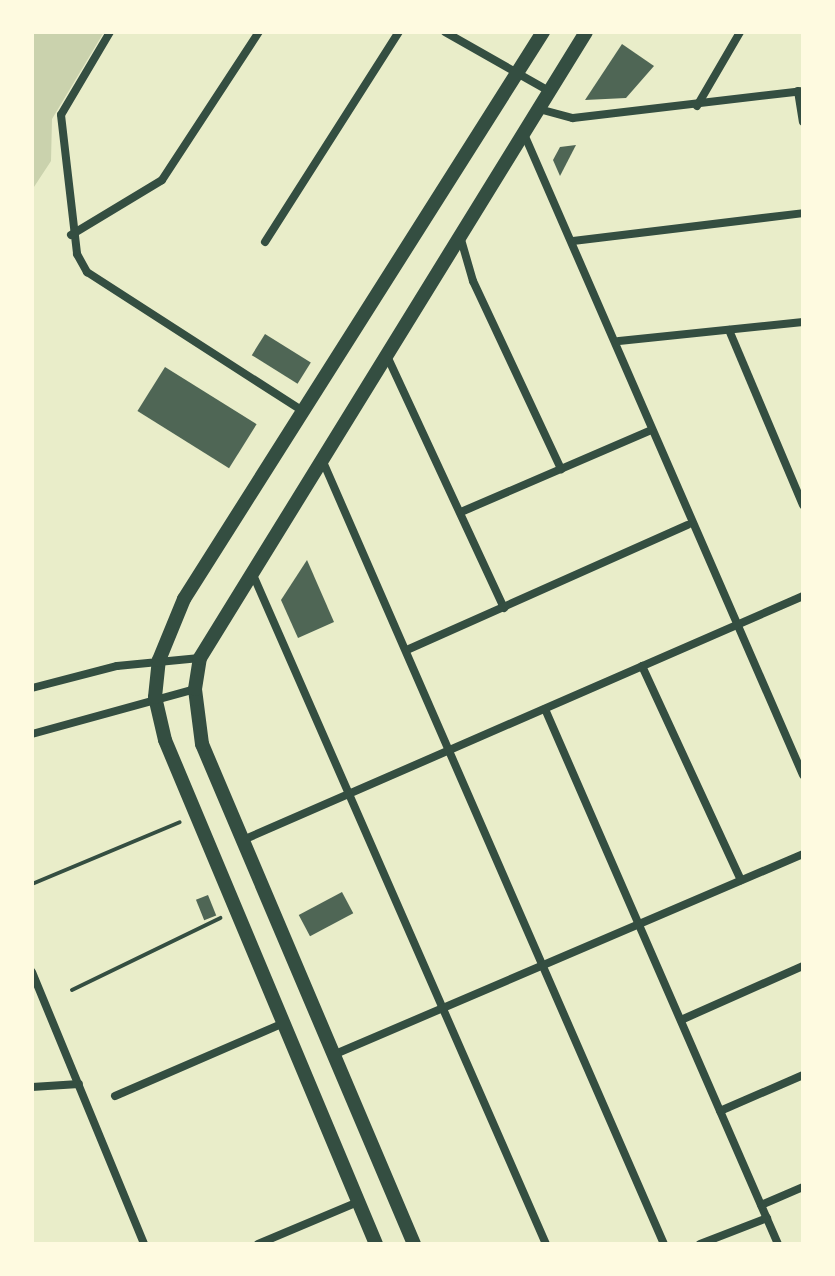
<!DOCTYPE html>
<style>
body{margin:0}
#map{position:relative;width:835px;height:1276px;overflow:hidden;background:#e9edc9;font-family:"Roboto Condensed",sans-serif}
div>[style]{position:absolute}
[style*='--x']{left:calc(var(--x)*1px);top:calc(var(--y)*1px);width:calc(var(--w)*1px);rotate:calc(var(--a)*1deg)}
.green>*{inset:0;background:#cad2ad}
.building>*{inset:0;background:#4f6655;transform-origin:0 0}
.path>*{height:4px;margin:-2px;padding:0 2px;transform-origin:2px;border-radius:2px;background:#344e41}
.minor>*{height:8px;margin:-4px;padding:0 4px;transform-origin:4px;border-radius:4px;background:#344e41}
.tertiary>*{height:14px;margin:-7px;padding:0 7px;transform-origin:7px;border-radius:7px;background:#344e41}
span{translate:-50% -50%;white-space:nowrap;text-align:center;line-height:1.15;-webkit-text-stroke:7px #fefae0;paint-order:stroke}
.frame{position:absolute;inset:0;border:34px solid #fefae0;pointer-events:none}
</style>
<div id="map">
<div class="green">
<div style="clip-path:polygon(32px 32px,104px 32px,52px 119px,51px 161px,32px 190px)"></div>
</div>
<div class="building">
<div style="clip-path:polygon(622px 44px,654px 66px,626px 98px,585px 100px)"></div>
<div style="clip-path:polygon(576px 145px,560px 176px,553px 160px,560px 147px)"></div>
<div style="left:265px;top:334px;width:54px;height:25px;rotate:32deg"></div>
<div style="left:165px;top:367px;width:108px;height:52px;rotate:32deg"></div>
<div style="clip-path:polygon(307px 560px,334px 622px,298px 638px,281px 600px)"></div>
<div style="left:342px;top:892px;width:24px;height:49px;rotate:62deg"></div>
<div style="left:208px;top:895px;width:22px;height:13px;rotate:68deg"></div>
</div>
<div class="path">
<div style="--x:32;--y:884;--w:160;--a:-22.7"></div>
<div style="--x:72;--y:990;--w:165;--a:-25.9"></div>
</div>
<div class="minor">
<div style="--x:110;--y:32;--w:96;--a:120.6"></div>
<div style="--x:61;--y:115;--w:140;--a:83.4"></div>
<div style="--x:77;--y:254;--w:21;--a:61"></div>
<div style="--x:87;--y:272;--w:257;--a:32.8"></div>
<div style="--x:445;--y:32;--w:120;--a:29.6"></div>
<div style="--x:798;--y:91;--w:31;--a:81"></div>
<div style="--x:697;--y:106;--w:86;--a:-59.8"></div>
<div style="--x:539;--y:109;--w:35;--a:15"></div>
<div style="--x:573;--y:118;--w:232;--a:-6.7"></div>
<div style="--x:524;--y:134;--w:699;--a:66.48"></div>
<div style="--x:71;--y:235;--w:106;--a:-31.1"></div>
<div style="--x:162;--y:180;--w:177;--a:-56.8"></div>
<div style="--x:460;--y:236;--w:47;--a:73.9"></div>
<div style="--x:473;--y:281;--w:208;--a:64.9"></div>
<div style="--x:573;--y:241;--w:232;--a:-6.9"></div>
<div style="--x:265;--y:242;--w:249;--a:-57.5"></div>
<div style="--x:729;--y:330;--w:190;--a:67.1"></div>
<div style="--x:619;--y:341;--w:185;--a:-5.9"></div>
<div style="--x:387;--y:356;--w:278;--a:65.1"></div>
<div style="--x:324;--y:464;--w:851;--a:66.45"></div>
<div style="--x:461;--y:512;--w:207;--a:-23.3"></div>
<div style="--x:254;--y:577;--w:728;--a:66.36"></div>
<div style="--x:409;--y:649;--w:305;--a:-24"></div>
<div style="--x:642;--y:666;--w:236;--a:65.2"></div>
<div style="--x:32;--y:688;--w:88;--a:-14.5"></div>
<div style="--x:117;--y:666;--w:83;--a:-5.5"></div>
<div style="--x:545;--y:709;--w:584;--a:66.47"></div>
<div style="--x:32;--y:734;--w:169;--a:-15.4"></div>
<div style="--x:243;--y:840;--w:611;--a:-23.54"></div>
<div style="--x:32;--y:972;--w:294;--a:67.6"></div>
<div style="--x:681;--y:1020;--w:133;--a:-23.9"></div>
<div style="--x:333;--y:1055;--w:511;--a:-23.15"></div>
<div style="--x:32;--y:1087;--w:47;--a:-3.7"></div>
<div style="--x:115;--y:1096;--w:181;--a:-23.4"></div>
<div style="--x:720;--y:1111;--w:90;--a:-23.4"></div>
<div style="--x:761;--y:1205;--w:46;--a:-23.2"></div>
<div style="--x:258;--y:1244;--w:108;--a:-22.8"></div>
<div style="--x:700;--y:1244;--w:72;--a:-21.2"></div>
</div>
<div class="tertiary">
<div style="--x:376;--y:1244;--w:546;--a:-112.72"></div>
<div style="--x:165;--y:740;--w:44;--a:-103.1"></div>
<div style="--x:155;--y:697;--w:37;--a:-84"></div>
<div style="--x:159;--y:660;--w:66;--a:-67.7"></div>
<div style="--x:184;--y:599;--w:671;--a:-57.66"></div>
<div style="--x:414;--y:1244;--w:543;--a:-112.98"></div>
<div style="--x:202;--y:744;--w:55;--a:-97.3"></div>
<div style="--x:195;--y:689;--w:31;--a:-81"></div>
<div style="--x:200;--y:658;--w:735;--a:-58.34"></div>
</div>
<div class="frame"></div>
</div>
